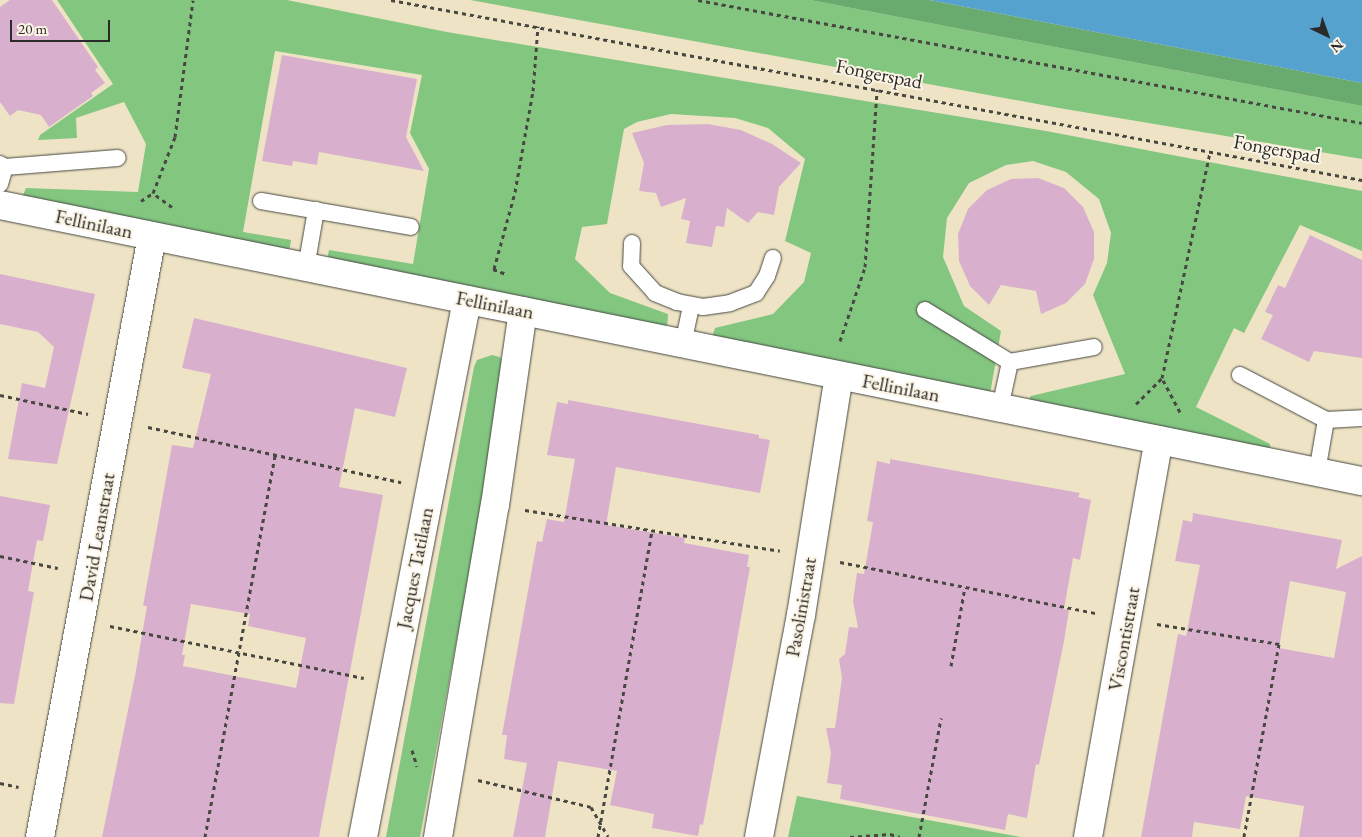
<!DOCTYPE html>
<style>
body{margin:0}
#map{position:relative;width:1362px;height:837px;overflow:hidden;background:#eee4c5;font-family:"EB Garamond",serif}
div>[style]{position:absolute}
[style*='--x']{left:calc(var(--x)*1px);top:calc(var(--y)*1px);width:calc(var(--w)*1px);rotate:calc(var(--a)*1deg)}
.green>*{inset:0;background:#82c680}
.forest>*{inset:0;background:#69ab6e}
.water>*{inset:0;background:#56a2ce}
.building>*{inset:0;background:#d8b0ce}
.path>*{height:3px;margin-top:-1.5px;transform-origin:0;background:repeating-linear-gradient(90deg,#484742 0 4px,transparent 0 8px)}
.roads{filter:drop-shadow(0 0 1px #484742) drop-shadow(0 0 1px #484742)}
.lane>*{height:16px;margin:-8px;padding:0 8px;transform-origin:8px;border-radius:8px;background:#fff}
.street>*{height:28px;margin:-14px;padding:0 14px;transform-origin:14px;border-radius:14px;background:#fff}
span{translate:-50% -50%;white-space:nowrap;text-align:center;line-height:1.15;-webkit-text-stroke:4px #fcf5e5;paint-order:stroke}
.street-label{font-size:20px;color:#2b2b2b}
.north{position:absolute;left:1302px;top:10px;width:50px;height:50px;-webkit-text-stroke:4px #fcf5e5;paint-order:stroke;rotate:138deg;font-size:14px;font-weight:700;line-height:20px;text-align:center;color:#2b2b2b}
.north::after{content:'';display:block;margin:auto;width:18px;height:22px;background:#2b2b2b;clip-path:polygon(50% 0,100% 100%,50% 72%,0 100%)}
.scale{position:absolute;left:10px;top:20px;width:100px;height:22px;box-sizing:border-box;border:2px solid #2b2b2b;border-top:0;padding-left:6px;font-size:15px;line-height:18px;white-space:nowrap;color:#2b2b2b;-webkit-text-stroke:4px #fcf5e5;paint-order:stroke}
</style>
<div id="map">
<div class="green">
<div style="clip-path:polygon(57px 0,287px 0,447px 32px,1046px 131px,1362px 191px,1362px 251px,1300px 225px,1244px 333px,1234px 328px,1196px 407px,1270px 444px,1271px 454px,1027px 402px,1031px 396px,1125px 374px,1093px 295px,1107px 263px,1111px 233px,1099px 199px,1066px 172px,1033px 161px,1006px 165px,969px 183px,947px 218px,943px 257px,964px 306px,1001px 331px,989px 400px,710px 343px,715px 328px,773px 314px,804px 282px,811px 253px,785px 241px,805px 159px,768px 128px,735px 118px,671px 114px,637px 122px,624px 129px,607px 224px,582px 227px,575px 259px,610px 293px,668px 314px,667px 331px,326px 265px,329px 250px,413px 264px,429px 169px,410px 133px,422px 75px,275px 51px,243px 232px,291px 240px,288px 259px,21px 200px,26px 188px,138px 192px,146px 144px,124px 102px,76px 118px,77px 138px,38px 140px,40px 135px,113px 84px)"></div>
<div style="clip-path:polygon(470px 0,810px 0,1362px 106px,1362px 159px,1059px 108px)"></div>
<div style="clip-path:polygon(492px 355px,500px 357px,507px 371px,420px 837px,386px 837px,474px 367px,477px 360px)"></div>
<div style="clip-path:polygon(797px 796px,1021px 837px,788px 837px)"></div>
</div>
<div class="forest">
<div style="clip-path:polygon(810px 0,929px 0,1362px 83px,1362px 106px)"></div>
</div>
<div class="water">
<div style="clip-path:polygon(929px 0,1362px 0,1362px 83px)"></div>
</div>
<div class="building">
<div style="clip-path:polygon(10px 0,52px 0,98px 67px,95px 70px,105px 83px,91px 93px,93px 96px,49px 127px,41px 115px,18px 110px,10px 116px,0 102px,0 7px)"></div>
<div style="clip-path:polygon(282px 55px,417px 79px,406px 137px,424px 171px,319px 152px,317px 165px,293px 161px,292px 166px,262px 161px)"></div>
<div style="clip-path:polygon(708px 124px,741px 130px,772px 144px,801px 163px,779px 187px,774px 215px,758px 212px,748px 223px,727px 208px,724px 227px,716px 226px,712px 247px,686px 243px,690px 221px,681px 219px,686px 198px,661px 207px,656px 193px,639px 191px,644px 163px,632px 133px,667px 125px)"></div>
<div style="clip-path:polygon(1038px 178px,1064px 188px,1083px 207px,1094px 232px,1094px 259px,1085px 284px,1066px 303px,1041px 314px,1036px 291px,1001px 285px,989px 305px,970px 286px,959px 261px,958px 234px,968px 209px,987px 190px,1011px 179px)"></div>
<div style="clip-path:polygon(1310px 235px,1362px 260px,1362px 358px,1314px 351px,1309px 362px,1261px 339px,1273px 315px,1265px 312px,1278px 285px,1285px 288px)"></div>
<div style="clip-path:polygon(0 274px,95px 294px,57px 464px,8px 459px,22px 383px,45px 388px,54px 347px,38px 332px,0 324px)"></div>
<div style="clip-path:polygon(evenodd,194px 318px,407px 368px,395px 417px,355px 408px,339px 487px,383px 495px,319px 837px,102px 837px,135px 676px,147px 606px,143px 606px,172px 445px,193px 448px,211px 374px,182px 368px,194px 318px,191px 604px,250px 614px,248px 626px,306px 638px,296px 688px,183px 666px,185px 655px,182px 655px,191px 604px)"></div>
<div style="clip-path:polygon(568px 400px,759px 435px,759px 438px,770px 440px,760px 493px,616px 467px,606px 525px,685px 538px,684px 543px,749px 555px,747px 567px,750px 567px,734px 657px,703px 825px,700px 824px,698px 836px,652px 828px,654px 814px,610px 805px,617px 771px,558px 761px,545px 837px,513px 837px,527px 763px,504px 759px,507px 735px,502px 735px,537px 541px,542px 542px,547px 519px,564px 522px,575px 459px,547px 455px,557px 402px,568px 404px)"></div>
<div style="clip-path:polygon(890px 459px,1080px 493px,1078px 497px,1091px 500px,1080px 560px,1073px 558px,1064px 609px,1069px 610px,1064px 641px,1039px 765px,1036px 764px,1027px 818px,1008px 814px,1005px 830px,840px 799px,842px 785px,827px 783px,831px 753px,826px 728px,835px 728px,842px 678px,839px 659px,845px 654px,849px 627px,858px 628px,853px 601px,857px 573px,864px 574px,873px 522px,867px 521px,877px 461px,890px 464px)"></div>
<div style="clip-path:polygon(0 496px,50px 505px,43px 541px,37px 540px,28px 591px,34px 592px,14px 704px,0 703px)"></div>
<div style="clip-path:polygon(evenodd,1193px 513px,1342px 540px,1336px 569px,1362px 556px,1362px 837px,1299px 837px,1304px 806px,1246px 796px,1240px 829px,1194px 822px,1192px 837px,1141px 837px,1178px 634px,1186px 636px,1200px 565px,1175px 561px,1183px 520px,1192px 522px,1193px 513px,1290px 581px,1346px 592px,1334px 658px,1279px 648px,1290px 581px)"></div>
</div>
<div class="path">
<div style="--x:391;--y:0;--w:988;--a:10.5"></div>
<div style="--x:698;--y:0;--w:675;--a:10.49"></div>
<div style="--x:141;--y:201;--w:14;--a:-34"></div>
<div style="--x:172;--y:207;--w:24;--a:-144"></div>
<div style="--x:153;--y:193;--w:60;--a:-68.6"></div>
<div style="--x:175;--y:137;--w:138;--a:-82.5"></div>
<div style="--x:493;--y:269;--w:14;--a:21"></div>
<div style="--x:494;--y:269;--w:80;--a:-74.7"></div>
<div style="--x:515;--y:192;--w:103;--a:-79.9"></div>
<div style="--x:533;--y:91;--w:65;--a:-85.6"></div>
<div style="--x:840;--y:341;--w:78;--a:-71.3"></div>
<div style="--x:865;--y:267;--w:178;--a:-86.1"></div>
<div style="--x:0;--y:395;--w:90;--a:12.2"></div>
<div style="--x:1136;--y:404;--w:37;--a:-45"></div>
<div style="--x:1180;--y:412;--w:38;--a:-118"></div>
<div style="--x:1162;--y:378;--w:231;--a:-78"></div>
<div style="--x:148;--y:427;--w:259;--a:12.3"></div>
<div style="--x:525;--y:510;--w:258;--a:9.1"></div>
<div style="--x:0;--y:556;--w:59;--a:11.7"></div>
<div style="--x:840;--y:562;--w:261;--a:11.3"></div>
<div style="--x:1157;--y:624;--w:124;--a:9.3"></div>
<div style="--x:1279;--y:644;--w:196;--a:100.3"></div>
<div style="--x:110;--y:626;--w:259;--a:11.6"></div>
<div style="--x:951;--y:666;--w:80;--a:-80"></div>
<div style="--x:412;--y:750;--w:17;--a:73"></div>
<div style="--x:478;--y:780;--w:116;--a:13.4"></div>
<div style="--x:591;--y:807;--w:34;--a:60"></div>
<div style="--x:0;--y:783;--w:19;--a:12"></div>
<div style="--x:205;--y:837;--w:388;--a:-79.6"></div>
<div style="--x:598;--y:837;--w:312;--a:-80"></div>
<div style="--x:850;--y:837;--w:40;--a:-4.3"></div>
<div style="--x:890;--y:834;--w:10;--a:17"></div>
<div style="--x:919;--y:837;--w:121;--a:-79.5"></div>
</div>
<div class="roads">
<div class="lane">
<div style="--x:0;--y:164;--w:6;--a:31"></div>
<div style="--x:5;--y:167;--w:113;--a:-4.6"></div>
<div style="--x:0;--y:184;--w:18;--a:-74"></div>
<div style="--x:261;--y:201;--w:152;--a:9.8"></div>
<div style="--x:632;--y:243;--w:23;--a:92"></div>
<div style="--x:631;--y:266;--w:36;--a:48"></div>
<div style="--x:655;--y:293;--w:24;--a:22"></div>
<div style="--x:677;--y:302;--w:26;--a:11"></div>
<div style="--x:703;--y:307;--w:27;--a:-8"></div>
<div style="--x:730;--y:303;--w:28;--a:-21"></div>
<div style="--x:756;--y:293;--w:20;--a:-57"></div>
<div style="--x:767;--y:276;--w:19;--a:-72"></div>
<div style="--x:306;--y:268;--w:59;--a:-80.2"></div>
<div style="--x:925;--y:310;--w:100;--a:31.5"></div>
<div style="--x:1010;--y:362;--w:85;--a:-10.1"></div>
<div style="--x:683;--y:344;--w:40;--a:-78"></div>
<div style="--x:1240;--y:375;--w:97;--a:27.6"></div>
<div style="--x:1326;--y:420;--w:36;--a:-3"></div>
<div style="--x:1000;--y:408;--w:47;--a:-77.7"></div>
<div style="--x:1317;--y:472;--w:53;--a:-80.2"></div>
</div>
<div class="street">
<div style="--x:0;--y:205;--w:1390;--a:11.46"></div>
<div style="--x:40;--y:837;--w:611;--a:-79.44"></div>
<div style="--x:363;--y:837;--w:547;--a:-79.04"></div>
<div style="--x:438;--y:837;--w:337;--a:-80.3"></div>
<div style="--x:495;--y:505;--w:196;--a:-81.8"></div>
<div style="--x:759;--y:837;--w:226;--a:-79.3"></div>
<div style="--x:801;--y:615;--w:242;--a:-81"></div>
<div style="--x:1088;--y:837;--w:403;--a:-79.9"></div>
</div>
</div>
<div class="street-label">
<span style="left:879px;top:74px;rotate:11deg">Fongerspad</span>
<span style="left:1277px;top:149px;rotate:10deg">Fongerspad</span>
<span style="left:94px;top:224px;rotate:12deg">Fellinilaan</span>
<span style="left:495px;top:305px;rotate:11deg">Fellinilaan</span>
<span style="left:901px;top:388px;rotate:11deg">Fellinilaan</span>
<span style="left:97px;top:537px;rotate:-80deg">David Leanstraat</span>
<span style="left:415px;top:568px;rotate:-79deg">Jacques Tatilaan</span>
<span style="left:801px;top:607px;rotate:-80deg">Pasolinistraat</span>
<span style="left:1124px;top:639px;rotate:-80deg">Viscontistraat</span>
</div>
<div class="north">N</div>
<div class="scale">20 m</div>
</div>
